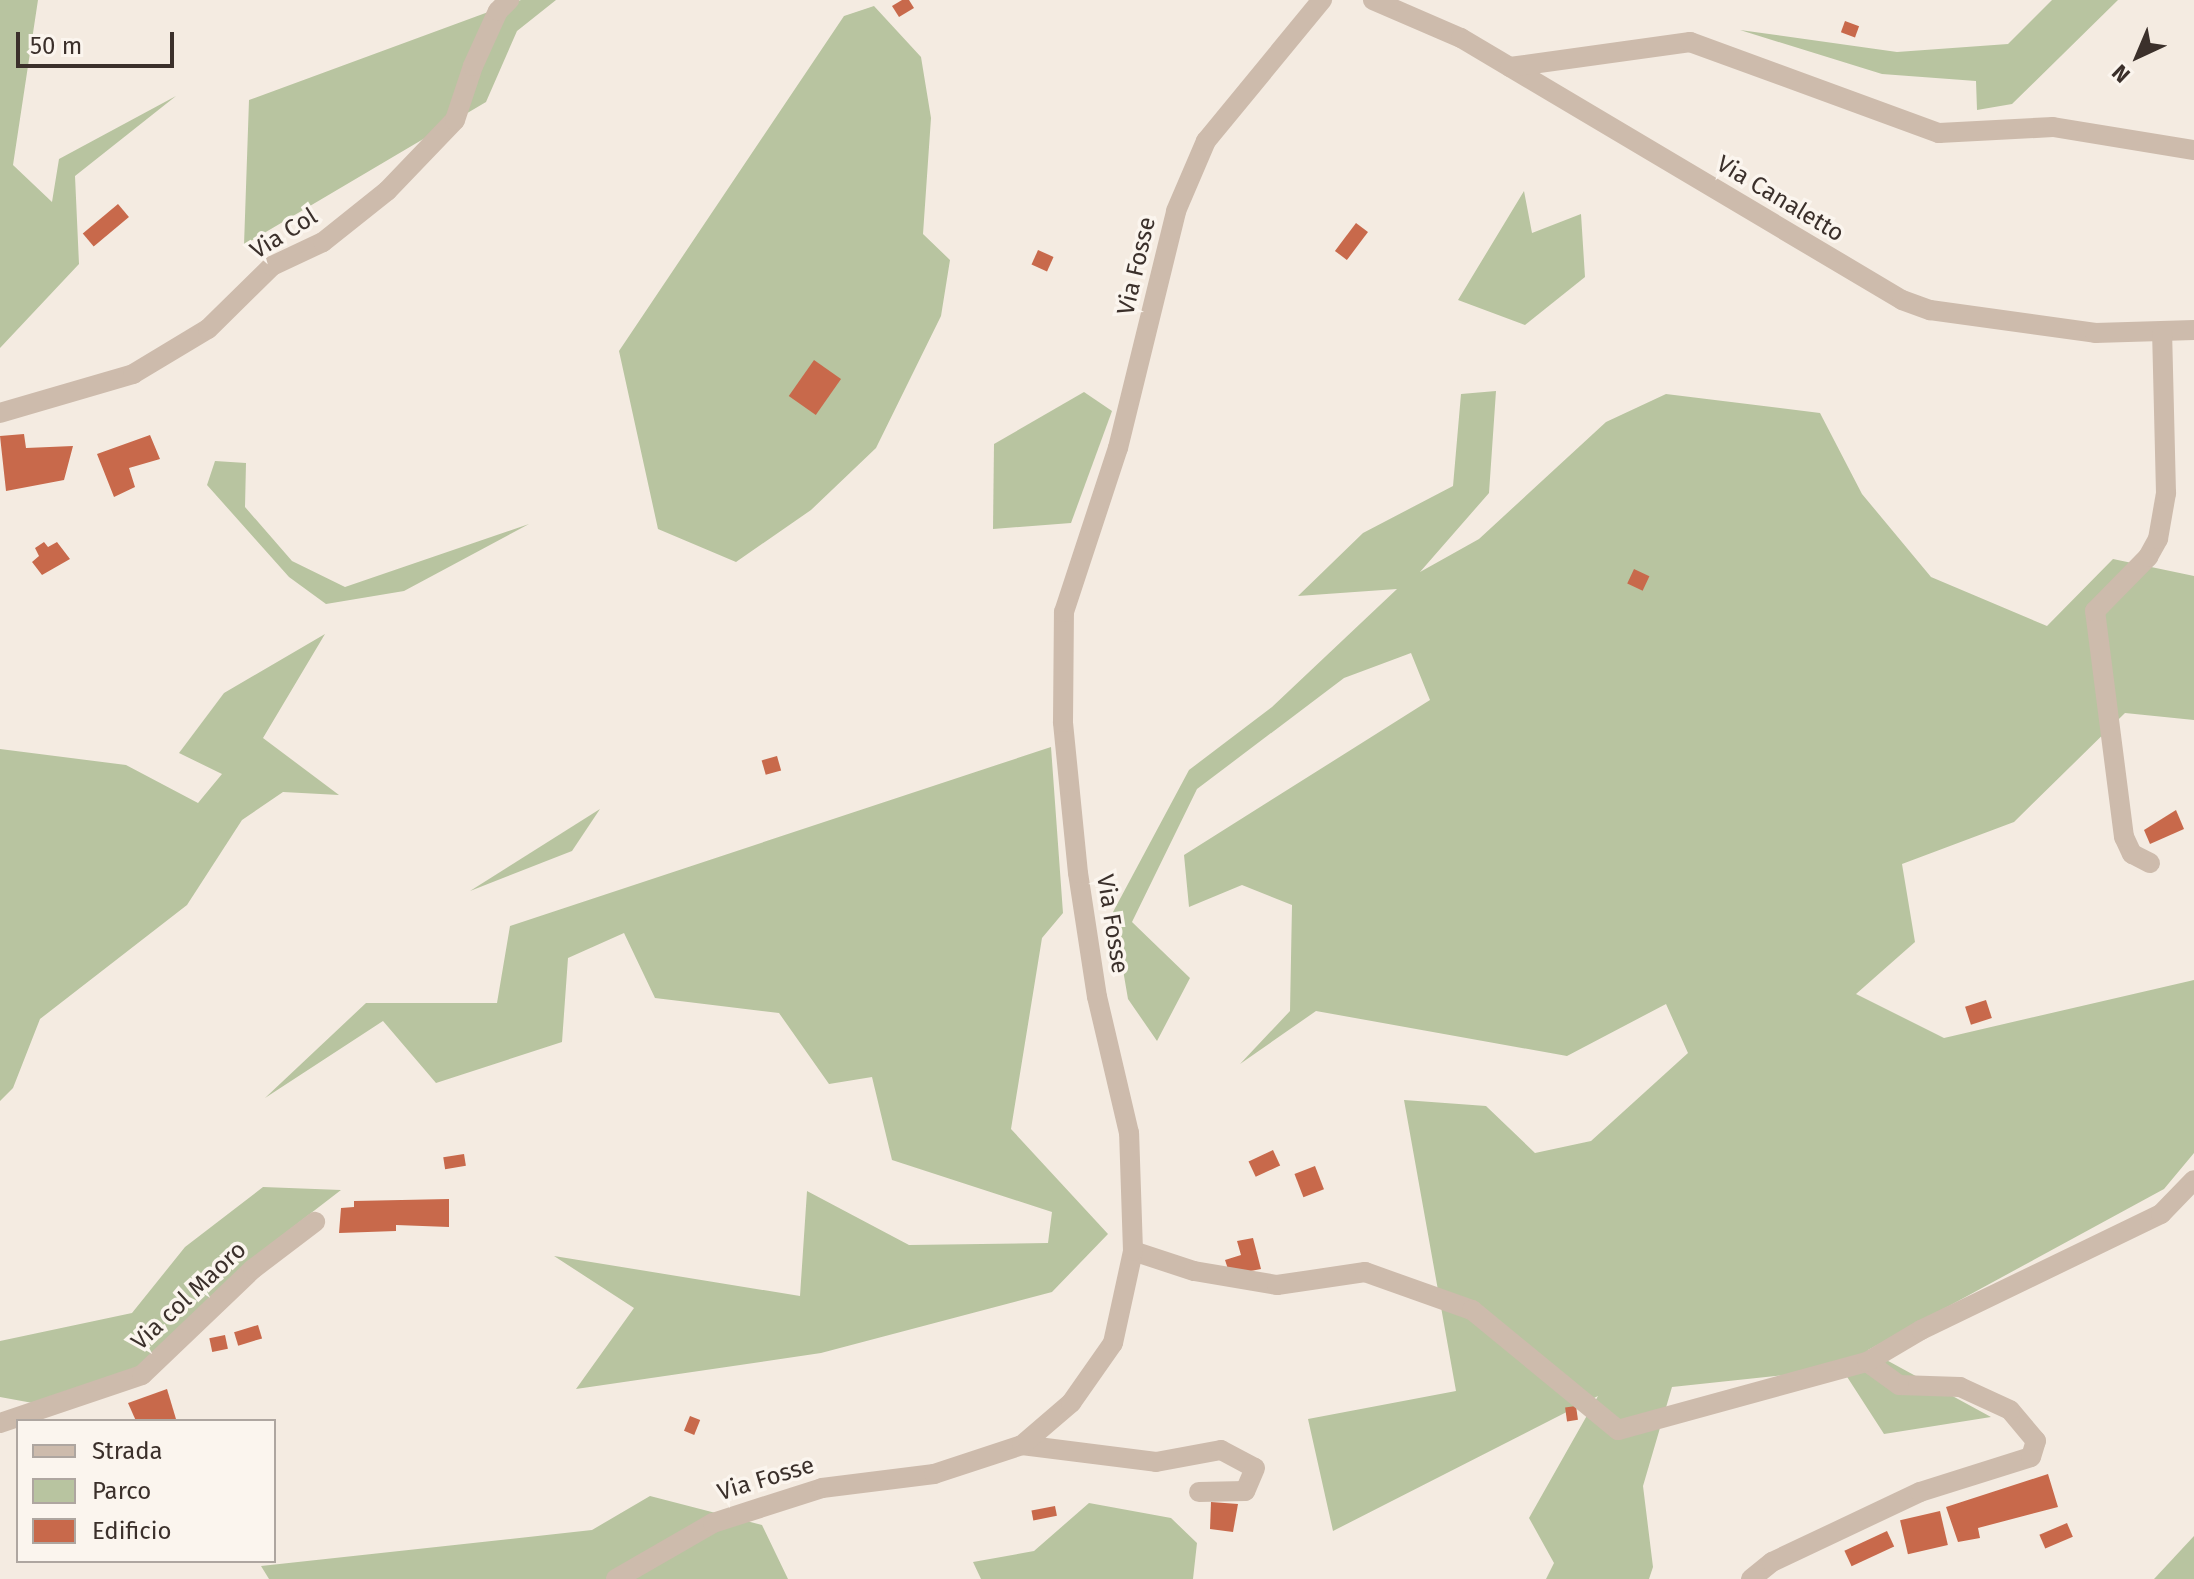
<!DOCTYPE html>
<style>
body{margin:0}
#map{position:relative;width:2194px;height:1579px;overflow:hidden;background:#f4ebe1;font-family:"Fira Sans",sans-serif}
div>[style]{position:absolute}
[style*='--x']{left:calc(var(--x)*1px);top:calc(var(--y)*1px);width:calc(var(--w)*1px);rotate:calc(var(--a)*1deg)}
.green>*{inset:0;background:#b8c4a0}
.building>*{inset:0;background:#c8694b;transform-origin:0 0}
.minor>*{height:20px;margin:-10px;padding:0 10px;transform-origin:10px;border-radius:10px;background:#cdbbac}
span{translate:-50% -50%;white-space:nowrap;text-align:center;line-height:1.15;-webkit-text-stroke:7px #fbf5ee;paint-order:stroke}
.street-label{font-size:24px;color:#3b302b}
.legend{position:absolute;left:16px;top:1419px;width:260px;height:144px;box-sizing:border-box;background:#fbf5ee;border:2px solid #aea6a0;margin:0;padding:10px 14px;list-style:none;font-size:24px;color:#3b302b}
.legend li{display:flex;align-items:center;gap:16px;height:40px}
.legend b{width:40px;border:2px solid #aea6a0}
.north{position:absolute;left:2098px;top:16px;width:80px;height:80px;-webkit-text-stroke:6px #fbf5ee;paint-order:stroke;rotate:224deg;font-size:22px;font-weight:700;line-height:32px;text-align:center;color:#3b302b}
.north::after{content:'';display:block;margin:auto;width:28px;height:36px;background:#3b302b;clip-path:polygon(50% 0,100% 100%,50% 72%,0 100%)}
.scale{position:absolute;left:16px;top:32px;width:158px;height:36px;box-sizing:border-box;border:4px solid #3b302b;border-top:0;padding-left:10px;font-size:24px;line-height:28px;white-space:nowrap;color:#3b302b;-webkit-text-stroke:6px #fbf5ee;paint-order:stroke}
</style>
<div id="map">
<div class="green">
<div style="clip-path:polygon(0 0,38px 0,13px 165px,52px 202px,59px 159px,176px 96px,75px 176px,79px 264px,0 348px)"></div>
<div style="clip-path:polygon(521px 0,556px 0,517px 31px,486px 102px,244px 245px,249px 100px)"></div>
<div style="clip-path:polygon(2052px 0,2118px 0,2012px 104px,1977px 110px,1976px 81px,1882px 74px,1740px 30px,1897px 52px,2008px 44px)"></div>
<div style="clip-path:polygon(874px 6px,921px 57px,931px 118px,923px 234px,950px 260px,941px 316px,876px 448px,811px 510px,736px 562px,658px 529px,619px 351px,844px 16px)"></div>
<div style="clip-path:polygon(1524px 191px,1532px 233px,1581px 214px,1585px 277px,1525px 325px,1458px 300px)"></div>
<div style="clip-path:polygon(1496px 391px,1489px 493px,1420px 572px,1479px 539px,1606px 422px,1666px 394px,1820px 413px,1862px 494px,1931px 577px,2047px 626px,2113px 559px,2194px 576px,2194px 720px,2125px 713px,2014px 822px,1902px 864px,1915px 942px,1856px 994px,1944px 1038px,2194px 980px,2194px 1153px,2164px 1189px,1868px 1350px,1991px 1417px,1884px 1434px,1842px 1369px,1672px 1387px,1643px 1486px,1653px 1567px,1649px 1579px,1546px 1579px,1554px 1563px,1529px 1518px,1598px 1396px,1333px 1531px,1308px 1419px,1456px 1391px,1404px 1100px,1486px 1106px,1535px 1153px,1591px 1141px,1688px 1053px,1666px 1004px,1567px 1056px,1316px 1011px,1240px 1064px,1290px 1011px,1292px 905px,1242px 885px,1189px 907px,1184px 855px,1430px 700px,1411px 653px,1344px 678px,1197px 789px,1132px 922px,1190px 978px,1157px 1041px,1128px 999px,1113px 912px,1189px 770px,1272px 707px,1397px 589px,1298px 596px,1363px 533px,1453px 486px,1461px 394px)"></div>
<div style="clip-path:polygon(1084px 392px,1112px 411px,1071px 523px,993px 529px,994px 444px)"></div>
<div style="clip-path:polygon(215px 461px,246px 463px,245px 507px,292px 561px,345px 587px,529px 524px,404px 591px,326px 604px,289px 577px,207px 485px)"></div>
<div style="clip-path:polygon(325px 634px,263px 738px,339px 795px,283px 792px,242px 820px,187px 905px,40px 1019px,13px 1088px,0 1101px,0 749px,126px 765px,198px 803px,222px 774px,179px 753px,224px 693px)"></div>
<div style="clip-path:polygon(1051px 747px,1063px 913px,1042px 938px,1011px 1129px,1108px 1234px,1052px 1292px,821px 1353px,576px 1389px,634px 1308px,554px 1256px,800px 1296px,807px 1191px,909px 1245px,1048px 1243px,1052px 1212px,892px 1160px,872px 1077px,829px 1084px,779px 1013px,655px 998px,624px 933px,568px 958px,562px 1042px,436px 1083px,383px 1021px,265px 1098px,366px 1003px,497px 1003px,510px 926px)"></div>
<div style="clip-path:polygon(600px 809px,572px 851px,470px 891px)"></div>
<div style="clip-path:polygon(263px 1187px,341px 1190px,250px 1260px,164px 1354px,60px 1408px,0 1397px,0 1341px,132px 1313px,185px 1247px)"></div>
<div style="clip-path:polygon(650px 1496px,762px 1525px,788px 1579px,269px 1579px,261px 1566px,592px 1530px)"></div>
<div style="clip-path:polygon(1089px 1503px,1171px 1518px,1197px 1543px,1193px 1579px,981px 1579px,973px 1562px,1034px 1551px)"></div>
<div style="clip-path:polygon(2194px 1536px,2194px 1579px,2154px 1579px)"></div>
</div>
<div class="building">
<div style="clip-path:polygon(902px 0,909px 0,914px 8px,899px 17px,892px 6px)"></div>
<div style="left:1845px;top:21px;width:15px;height:12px;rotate:20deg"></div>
<div style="left:118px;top:204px;width:17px;height:46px;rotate:50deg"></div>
<div style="left:1356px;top:223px;width:15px;height:35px;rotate:37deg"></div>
<div style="left:1038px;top:250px;width:17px;height:16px;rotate:24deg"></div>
<div style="left:814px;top:360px;width:33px;height:44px;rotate:35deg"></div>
<div style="clip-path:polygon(24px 434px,26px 448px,73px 446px,64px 480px,6px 491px,0 436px)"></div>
<div style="clip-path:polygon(150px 435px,160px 459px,129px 468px,135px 487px,114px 497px,97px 454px)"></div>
<div style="clip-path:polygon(44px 542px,48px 547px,57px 542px,70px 559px,42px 575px,32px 562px,39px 556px,35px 548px)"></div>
<div style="left:1634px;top:569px;width:17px;height:16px;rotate:25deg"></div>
<div style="left:777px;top:756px;width:15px;height:16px;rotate:74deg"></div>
<div style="clip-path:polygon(2176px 810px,2184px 829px,2150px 844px,2144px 830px)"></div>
<div style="left:1986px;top:1000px;width:19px;height:22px;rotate:72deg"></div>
<div style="left:1273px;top:1150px;width:17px;height:27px;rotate:65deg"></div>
<div style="left:464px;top:1154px;width:12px;height:21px;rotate:81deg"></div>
<div style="left:1315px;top:1166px;width:25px;height:22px;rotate:69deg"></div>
<div style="clip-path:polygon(449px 1199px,449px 1227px,396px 1225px,396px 1231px,339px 1233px,341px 1208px,354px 1207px,354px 1201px)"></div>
<div style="clip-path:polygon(1253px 1238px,1261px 1269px,1230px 1275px,1225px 1260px,1241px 1255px,1237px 1241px)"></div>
<div style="left:258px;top:1325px;width:14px;height:25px;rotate:73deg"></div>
<div style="left:225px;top:1335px;width:14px;height:16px;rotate:78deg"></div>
<div style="clip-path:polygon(167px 1389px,176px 1419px,136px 1421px,128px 1403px)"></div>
<div style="left:1576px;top:1406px;width:14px;height:11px;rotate:82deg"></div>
<div style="left:690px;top:1416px;width:11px;height:16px;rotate:22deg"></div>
<div style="clip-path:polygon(2048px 1474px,2058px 1507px,1978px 1528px,1980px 1538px,1958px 1542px,1946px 1507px)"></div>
<div style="clip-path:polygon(1211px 1502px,1238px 1504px,1233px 1532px,1210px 1529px)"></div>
<div style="left:1055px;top:1506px;width:10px;height:24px;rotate:79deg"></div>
<div style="left:1940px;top:1511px;width:35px;height:41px;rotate:77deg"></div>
<div style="left:2067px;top:1523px;width:15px;height:30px;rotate:67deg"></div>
<div style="left:1887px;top:1531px;width:17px;height:47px;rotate:65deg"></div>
</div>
<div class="minor">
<div style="--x:1373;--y:0;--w:96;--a:23.4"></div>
<div style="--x:1461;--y:38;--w:513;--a:30.71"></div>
<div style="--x:1902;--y:300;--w:30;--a:20"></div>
<div style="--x:1930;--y:310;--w:167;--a:7.9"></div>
<div style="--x:2095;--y:333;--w:99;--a:-1.7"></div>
<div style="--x:1510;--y:67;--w:182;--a:-7.9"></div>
<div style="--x:1690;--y:42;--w:265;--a:20.1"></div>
<div style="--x:1939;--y:133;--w:114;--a:-3"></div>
<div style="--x:2053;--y:127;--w:143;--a:9.3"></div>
<div style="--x:0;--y:413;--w:139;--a:-16.3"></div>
<div style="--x:133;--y:374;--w:87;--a:-31"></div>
<div style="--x:208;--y:329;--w:90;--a:-44.5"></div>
<div style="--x:272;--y:266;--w:56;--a:-25.2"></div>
<div style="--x:323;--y:242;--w:82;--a:-38.6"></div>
<div style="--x:387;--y:191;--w:98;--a:-46.2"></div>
<div style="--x:455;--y:120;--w:57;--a:-71.6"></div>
<div style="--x:473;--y:66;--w:60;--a:-65.6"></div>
<div style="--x:498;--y:11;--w:16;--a:-45"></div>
<div style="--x:2150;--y:863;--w:20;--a:-153"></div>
<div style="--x:2132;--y:854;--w:19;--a:-115"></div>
<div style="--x:2124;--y:837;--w:228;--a:-97.3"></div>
<div style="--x:2095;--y:611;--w:76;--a:-45.5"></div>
<div style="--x:2148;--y:557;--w:21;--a:-61"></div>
<div style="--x:2158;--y:539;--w:47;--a:-80.1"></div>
<div style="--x:2166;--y:493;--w:159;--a:-91.4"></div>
<div style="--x:1133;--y:1251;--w:64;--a:18.2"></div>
<div style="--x:1194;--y:1271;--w:84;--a:9.6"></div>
<div style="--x:1277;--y:1285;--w:89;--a:-8.4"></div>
<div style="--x:1365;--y:1272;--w:114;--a:19.6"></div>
<div style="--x:1472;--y:1310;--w:189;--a:39.4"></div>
<div style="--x:1618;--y:1430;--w:258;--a:-15.3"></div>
<div style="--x:0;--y:1423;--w:150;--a:-18.7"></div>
<div style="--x:142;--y:1375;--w:153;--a:-43.7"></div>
<div style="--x:253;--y:1269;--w:78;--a:-37.2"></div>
<div style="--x:1022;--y:1445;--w:135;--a:7.2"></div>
<div style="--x:1156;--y:1462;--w:66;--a:-10.5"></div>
<div style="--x:1221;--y:1450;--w:38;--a:28"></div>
<div style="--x:1255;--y:1468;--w:25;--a:113"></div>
<div style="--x:1245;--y:1491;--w:46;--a:178.8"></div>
<div style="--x:616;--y:1579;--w:112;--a:-30"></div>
<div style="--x:713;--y:1523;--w:114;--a:-17.8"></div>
<div style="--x:822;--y:1488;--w:113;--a:-7.1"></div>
<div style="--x:934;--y:1474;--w:93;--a:-18.2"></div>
<div style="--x:1022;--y:1445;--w:65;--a:-40.6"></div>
<div style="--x:1071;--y:1403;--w:73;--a:-55"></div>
<div style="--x:1113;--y:1343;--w:94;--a:-77.7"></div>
<div style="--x:1133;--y:1251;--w:118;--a:-91.9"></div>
<div style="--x:1129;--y:1133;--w:140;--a:-103.2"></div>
<div style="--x:1097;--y:997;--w:125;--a:-98.7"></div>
<div style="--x:1078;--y:873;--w:152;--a:-95.7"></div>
<div style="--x:1063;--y:722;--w:110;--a:-89.5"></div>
<div style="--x:1064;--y:612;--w:173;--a:-71.8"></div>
<div style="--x:1118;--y:448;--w:244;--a:-76.2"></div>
<div style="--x:1176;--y:211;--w:76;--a:-66.8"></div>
<div style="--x:1206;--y:141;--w:183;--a:-50.6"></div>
<div style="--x:1751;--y:1579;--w:27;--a:-39"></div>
<div style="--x:1772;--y:1562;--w:164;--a:-25.3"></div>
<div style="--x:1920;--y:1492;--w:116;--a:-17.5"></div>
<div style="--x:2031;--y:1457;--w:17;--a:-73"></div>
<div style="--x:2036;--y:1441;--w:40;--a:-130"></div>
<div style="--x:2010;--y:1410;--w:55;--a:-155.3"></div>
<div style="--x:1960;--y:1387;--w:61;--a:-178.1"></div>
<div style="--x:1899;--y:1385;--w:39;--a:-144"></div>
<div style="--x:1867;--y:1362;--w:63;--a:-30.7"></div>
<div style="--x:1921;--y:1330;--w:267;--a:-25.8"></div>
<div style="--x:2161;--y:1214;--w:47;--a:-45.9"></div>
</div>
<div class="street-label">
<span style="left:1780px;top:199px;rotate:31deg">Via Canaletto</span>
<span style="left:284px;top:234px;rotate:-32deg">Via Col</span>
<span style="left:1137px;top:266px;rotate:-77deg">Via Fosse</span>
<span style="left:1112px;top:924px;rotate:81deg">Via Fosse</span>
<span style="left:189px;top:1296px;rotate:-43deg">Via col Maoro</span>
<span style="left:766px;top:1479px;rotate:-17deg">Via Fosse</span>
</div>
<ul class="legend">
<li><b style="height:10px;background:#cdbbac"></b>Strada</li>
<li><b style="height:22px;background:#b8c4a0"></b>Parco</li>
<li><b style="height:22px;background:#c8694b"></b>Edificio</li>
</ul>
<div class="north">N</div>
<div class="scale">50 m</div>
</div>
